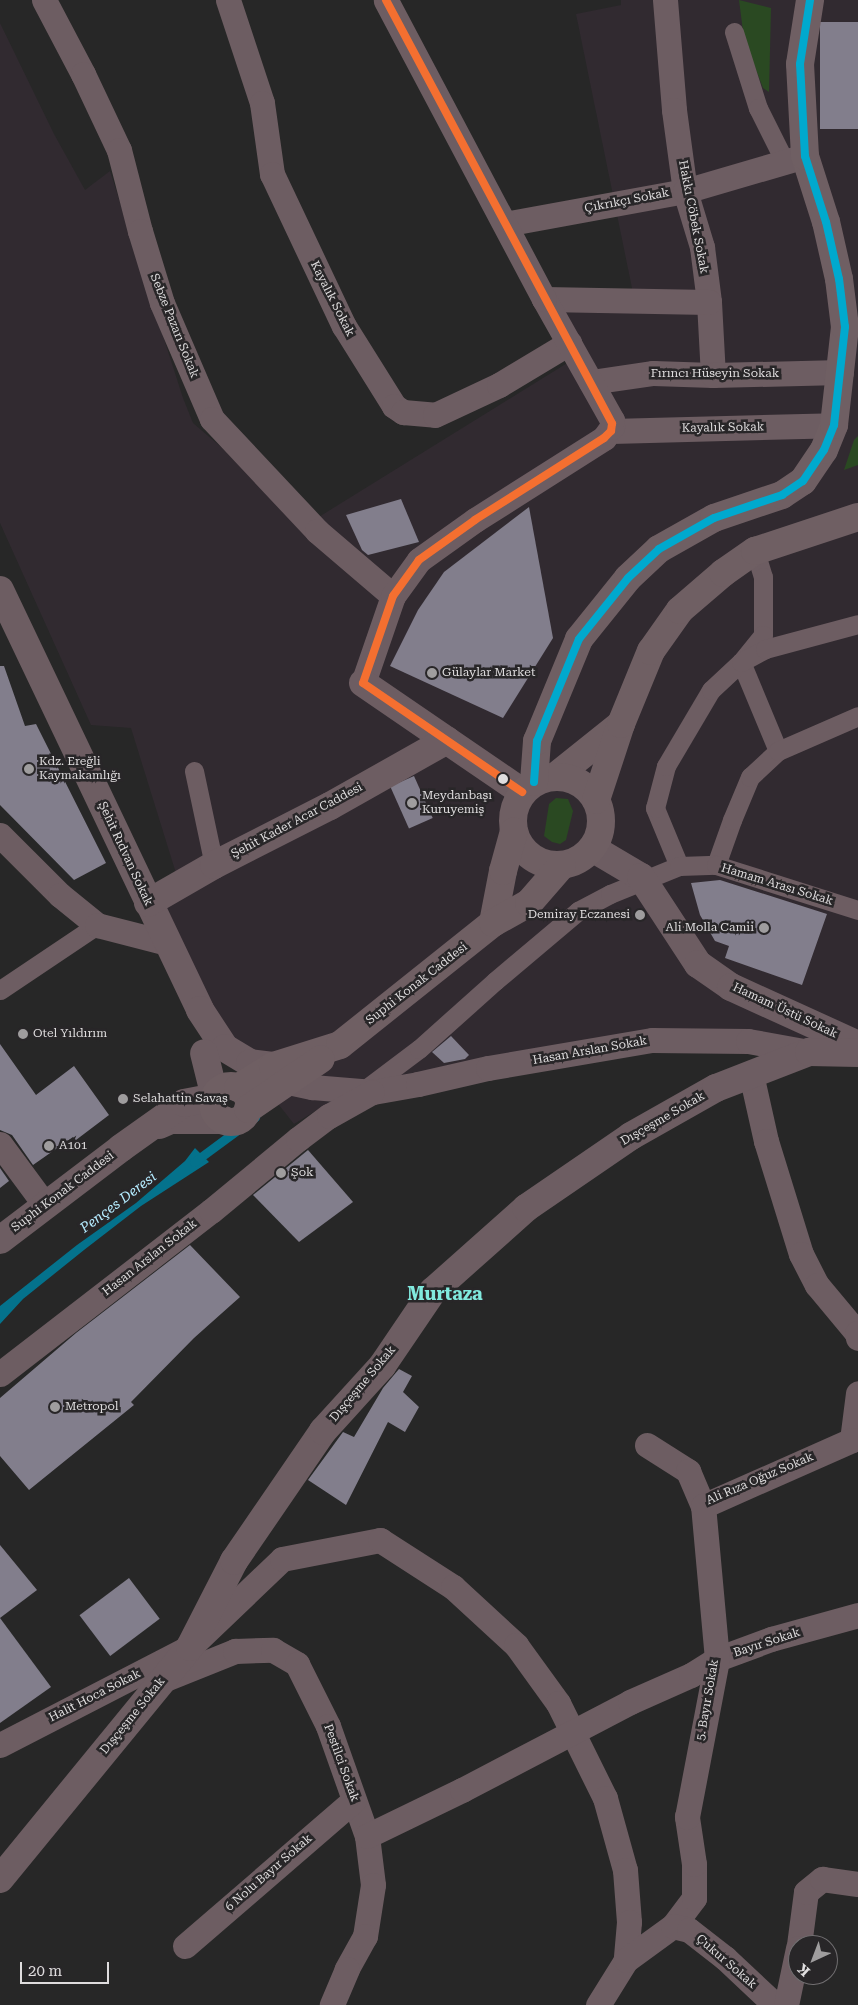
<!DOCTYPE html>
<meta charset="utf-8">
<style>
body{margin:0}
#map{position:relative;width:858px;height:2005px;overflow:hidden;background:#272727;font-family:"Roboto Serif",serif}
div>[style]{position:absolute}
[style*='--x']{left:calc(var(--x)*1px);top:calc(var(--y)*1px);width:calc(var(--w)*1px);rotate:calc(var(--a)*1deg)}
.built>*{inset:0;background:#312a30}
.green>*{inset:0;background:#2a4922}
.water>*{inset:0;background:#04728c}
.stream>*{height:9px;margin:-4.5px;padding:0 4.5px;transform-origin:4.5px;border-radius:4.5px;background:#04728c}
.building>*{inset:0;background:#827e8c;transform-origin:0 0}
.pedestrian>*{height:19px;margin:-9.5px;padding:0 9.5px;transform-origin:9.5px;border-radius:9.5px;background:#6d5d62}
.minor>*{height:25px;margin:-12.5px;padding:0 12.5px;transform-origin:12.5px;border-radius:12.5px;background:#6d5d62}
.tertiary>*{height:28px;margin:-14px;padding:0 14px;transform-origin:14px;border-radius:14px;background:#6d5d62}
.secondary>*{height:28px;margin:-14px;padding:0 14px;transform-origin:14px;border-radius:14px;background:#6f5f63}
.secondary>.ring{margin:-14px;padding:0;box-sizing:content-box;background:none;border:28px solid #6f5f63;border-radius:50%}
.bus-1>*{height:8px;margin:-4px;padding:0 4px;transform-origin:4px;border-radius:4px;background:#f46f30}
.bus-2>*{height:8px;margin:-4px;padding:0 4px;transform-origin:4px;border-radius:4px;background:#00a9ce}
.dots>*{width:14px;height:14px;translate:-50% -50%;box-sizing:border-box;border:2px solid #282628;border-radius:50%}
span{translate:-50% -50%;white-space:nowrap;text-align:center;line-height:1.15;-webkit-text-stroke:5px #282628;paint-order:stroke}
.street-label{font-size:12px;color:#dfddde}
.poi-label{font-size:12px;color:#dfddde}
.left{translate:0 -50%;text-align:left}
.right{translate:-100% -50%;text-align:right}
.water-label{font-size:14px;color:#b4ebfe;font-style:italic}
.district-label{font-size:18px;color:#81eade;font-weight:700}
.north{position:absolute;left:788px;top:1935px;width:50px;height:50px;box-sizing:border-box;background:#282628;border:1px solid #716f71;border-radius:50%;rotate:223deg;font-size:14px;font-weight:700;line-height:20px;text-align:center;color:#dfddde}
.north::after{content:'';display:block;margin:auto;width:18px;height:22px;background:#9f9d9e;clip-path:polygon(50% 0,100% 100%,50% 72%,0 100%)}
.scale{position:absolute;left:20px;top:1962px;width:89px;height:22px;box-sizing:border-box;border:2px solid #dfddde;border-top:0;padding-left:6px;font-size:15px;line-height:18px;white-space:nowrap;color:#dfddde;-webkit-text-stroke:4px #282628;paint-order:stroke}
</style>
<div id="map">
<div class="built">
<div style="clip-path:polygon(621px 0,858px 0,858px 1058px,749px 1038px,360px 1084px,294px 1124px,202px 1008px,153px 903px,179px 883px,131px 728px,91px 725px,0 523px,0 23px,54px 134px,85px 190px,110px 171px,183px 398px,193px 423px,221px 447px,301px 528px,585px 352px,550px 293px,633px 293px,576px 14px,621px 5px)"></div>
</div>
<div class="green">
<div style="clip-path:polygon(739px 0,771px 8px,769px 92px,763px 88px,744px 39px)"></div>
<div style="clip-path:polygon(858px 436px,858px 465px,844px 470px,854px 440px)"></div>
<div style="clip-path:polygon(556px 798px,568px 799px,573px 811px,566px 840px,560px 844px,552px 842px,544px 836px,549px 804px)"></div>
</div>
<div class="water">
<div style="clip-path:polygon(195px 1148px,209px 1162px,141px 1206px,84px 1250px,23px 1299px,0 1324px,0 1306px,77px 1245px,136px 1203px,185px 1161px)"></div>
</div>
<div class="stream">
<div style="--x:194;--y:1162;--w:76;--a:-36.4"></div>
</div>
<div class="building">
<div style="left:858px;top:22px;width:107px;height:38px;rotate:90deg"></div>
<div style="clip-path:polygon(401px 499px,419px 542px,368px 555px,362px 550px,346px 515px)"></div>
<div style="clip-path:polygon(529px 507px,553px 638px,503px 718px,390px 666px,418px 610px,444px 572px)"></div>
<div style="clip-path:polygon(0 666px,4px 666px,25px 726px,36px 724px,106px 863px,74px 880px,0 805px)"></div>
<div style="left:414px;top:776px;width:46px;height:26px;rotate:66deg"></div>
<div style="clip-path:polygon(720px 880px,827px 914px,802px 985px,725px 958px,729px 946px,715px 941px,700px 915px,691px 883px)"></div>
<div style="clip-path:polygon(451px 1036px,469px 1055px,465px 1059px,444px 1063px,432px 1052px)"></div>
<div style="clip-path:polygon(0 1044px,36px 1095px,74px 1066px,109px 1115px,76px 1140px,73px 1137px,33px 1165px,12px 1135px,0 1130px)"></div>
<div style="clip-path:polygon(308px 1150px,353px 1202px,299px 1242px,253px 1195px)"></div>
<div style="clip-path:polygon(0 1168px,9px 1181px,0 1188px)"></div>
<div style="clip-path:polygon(190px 1245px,240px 1297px,194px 1338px,131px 1402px,134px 1405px,29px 1490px,0 1456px,0 1398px,76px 1333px)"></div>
<div style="clip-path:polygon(399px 1369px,412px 1376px,403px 1392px,419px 1407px,405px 1432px,388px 1422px,346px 1505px,308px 1480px,343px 1432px,354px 1437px,383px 1388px)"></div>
<div style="clip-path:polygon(0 1545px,37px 1590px,0 1618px)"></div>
<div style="left:129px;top:1578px;width:51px;height:62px;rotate:53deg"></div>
<div style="clip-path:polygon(0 1618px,51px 1687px,0 1723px)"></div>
</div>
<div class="pedestrian">
<div style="--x:734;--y:32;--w:80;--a:72.5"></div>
<div style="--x:758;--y:108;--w:60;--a:63.4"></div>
<div style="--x:755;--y:551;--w:27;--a:73"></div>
<div style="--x:763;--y:577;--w:58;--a:90"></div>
<div style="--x:763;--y:635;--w:35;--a:129"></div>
<div style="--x:741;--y:662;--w:96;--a:67.4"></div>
<div style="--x:194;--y:771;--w:96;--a:78"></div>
<div style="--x:716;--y:865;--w:48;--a:-70.4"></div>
<div style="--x:732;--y:820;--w:47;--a:-67.3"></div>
<div style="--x:750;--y:777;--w:38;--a:-43"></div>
<div style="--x:778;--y:751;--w:87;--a:-23.6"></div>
<div style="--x:679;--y:866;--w:63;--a:-112.5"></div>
<div style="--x:655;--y:808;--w:43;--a:-75.3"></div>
<div style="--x:666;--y:766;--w:88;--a:-59.4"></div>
<div style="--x:711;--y:690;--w:41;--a:-43"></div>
<div style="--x:741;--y:662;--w:27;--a:-28"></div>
<div style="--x:765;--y:649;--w:96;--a:-15"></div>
<div style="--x:0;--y:990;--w:117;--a:-33.8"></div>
<div style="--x:363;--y:1091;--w:70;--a:-36.9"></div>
<div style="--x:419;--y:1049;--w:102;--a:-41.8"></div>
<div style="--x:495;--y:981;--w:109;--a:-40.1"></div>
<div style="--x:578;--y:911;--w:36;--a:-28"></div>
<div style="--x:610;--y:894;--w:74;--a:-22.1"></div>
<div style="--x:679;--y:866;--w:37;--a:-2"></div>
<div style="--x:716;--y:865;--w:149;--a:17.6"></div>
</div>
<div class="minor">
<div style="--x:44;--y:0;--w:84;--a:62.2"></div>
<div style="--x:83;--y:74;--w:84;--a:64.7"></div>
<div style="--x:119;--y:150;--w:84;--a:75.5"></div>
<div style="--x:140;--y:231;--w:75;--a:73"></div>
<div style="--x:162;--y:303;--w:126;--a:66.7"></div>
<div style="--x:212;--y:419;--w:154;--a:46.8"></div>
<div style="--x:317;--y:531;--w:100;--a:40.5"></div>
<div style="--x:228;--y:0;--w:108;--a:71.7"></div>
<div style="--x:262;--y:103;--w:72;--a:82"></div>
<div style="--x:272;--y:174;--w:168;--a:64.7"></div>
<div style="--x:344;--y:326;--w:94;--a:58"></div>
<div style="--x:394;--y:406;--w:11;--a:34"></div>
<div style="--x:403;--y:412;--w:32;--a:5"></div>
<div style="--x:435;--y:415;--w:71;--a:-25.1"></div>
<div style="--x:499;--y:385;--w:82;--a:-31"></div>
<div style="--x:665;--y:0;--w:110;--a:85.3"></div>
<div style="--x:674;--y:110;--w:82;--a:82.3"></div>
<div style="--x:685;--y:191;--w:59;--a:73.1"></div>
<div style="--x:702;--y:247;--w:55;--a:82.7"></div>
<div style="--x:709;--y:302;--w:73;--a:86.9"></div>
<div style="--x:505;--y:224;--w:183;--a:-10.4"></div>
<div style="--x:685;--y:191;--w:125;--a:-16.3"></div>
<div style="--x:544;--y:299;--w:165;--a:1"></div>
<div style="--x:591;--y:382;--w:63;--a:-8.3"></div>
<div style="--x:653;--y:373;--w:60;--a:1.9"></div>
<div style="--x:713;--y:375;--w:128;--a:-1.3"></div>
<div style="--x:611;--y:431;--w:223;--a:-1.5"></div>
<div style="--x:363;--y:683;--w:92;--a:-71"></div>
<div style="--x:393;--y:596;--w:44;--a:-54.2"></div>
<div style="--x:419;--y:560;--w:69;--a:-35.5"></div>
<div style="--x:475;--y:520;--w:153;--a:-32.4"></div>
<div style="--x:604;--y:438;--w:14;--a:-54"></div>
<div style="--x:612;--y:427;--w:7;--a:-90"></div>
<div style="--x:612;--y:420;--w:139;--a:-119.3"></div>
<div style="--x:544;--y:299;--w:338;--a:-117.9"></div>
<div style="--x:0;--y:835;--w:85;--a:45"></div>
<div style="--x:60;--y:895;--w:48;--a:39"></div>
<div style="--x:97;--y:925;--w:72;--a:14.4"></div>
<div style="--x:751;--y:1074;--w:69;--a:77.4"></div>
<div style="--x:766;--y:1141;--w:118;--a:72.8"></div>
<div style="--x:801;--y:1254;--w:35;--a:63"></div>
<div style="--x:817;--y:1285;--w:62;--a:50.2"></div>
<div style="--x:857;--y:1333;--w:5;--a:79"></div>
<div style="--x:288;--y:1082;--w:25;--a:12"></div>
<div style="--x:312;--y:1087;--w:61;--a:4.7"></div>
<div style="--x:373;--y:1092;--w:46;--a:-10.1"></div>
<div style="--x:418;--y:1084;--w:72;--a:-12.9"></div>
<div style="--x:488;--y:1068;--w:166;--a:-9.7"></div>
<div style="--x:652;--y:1040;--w:96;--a:0.6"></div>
<div style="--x:748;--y:1041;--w:62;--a:10.2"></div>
<div style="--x:0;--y:1144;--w:76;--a:53.6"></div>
<div style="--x:0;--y:1374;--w:267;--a:-37.7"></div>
<div style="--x:211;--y:1211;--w:113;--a:-39.6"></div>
<div style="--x:298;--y:1139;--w:39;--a:-37"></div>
<div style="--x:329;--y:1116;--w:49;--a:-29.2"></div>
<div style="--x:852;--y:1440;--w:47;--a:-82.7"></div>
<div style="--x:647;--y:1445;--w:49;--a:32.4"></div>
<div style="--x:688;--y:1471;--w:38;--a:67"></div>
<div style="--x:703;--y:1506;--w:163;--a:-23.9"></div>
<div style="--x:163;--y:1680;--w:78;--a:-21.9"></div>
<div style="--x:235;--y:1651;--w:38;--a:-2"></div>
<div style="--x:273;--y:1650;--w:28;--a:30"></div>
<div style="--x:297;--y:1664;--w:69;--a:63.4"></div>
<div style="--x:328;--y:1726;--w:117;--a:70.5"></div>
<div style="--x:367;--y:1836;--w:49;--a:83"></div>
<div style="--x:373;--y:1885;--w:52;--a:98.9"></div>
<div style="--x:365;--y:1936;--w:38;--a:119"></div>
<div style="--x:347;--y:1969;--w:39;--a:113"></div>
<div style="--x:0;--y:1745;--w:214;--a:-27.3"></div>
<div style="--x:190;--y:1647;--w:127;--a:-43.7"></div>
<div style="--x:282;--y:1559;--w:100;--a:-11"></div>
<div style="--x:380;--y:1540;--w:87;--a:32.8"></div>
<div style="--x:453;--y:1587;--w:86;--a:42.6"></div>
<div style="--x:516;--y:1645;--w:72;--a:54.1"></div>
<div style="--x:558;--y:1703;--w:106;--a:63.7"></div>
<div style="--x:605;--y:1798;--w:75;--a:74.5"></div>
<div style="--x:625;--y:1870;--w:52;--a:85.6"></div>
<div style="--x:629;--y:1922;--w:38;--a:95"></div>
<div style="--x:367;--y:1836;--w:106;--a:-25.8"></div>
<div style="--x:462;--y:1790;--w:190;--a:-27.6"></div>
<div style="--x:630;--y:1702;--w:67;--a:-23.9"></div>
<div style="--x:691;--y:1675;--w:31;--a:-32"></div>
<div style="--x:717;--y:1659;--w:58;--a:-20.3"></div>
<div style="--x:771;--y:1639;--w:90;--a:-15.4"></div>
<div style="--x:673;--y:1926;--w:35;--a:-53"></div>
<div style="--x:694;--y:1898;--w:34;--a:-90"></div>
<div style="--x:694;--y:1864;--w:48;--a:-98.5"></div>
<div style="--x:687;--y:1817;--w:161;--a:-79.2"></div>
<div style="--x:717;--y:1659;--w:154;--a:-95.2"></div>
<div style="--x:799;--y:1945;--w:53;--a:-82.5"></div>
<div style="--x:806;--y:1892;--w:21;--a:-39"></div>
<div style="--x:822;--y:1879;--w:36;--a:8"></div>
<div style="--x:185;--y:1946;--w:223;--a:-40.8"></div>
<div style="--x:598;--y:2005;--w:53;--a:-58.1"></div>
<div style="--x:626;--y:1960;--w:58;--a:-35.9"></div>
<div style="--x:673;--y:1926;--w:16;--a:14"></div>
<div style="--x:689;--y:1930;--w:46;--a:37.9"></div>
<div style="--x:725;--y:1958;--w:69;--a:43.2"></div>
<div style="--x:786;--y:2005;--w:58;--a:-78.1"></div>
</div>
<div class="tertiary">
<div style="--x:0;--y:590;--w:465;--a:64.5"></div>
<div style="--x:200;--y:1010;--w:45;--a:56.7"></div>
<div style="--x:225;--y:1048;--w:29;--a:31"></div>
<div style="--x:250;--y:1063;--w:23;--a:7"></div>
<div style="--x:363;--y:683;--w:193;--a:34.4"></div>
<div style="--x:592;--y:848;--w:57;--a:30.6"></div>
<div style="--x:641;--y:877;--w:104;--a:56.8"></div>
<div style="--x:698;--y:964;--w:40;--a:34.9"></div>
<div style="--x:731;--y:987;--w:140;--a:24.5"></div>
<div style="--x:148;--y:903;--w:76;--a:-29.9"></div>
<div style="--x:214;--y:865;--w:130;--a:-27"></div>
<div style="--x:330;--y:806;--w:134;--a:-29.4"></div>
<div style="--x:159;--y:1125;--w:13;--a:-23"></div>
<div style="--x:171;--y:1120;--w:53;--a:0"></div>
<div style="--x:0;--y:1240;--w:152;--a:-37.2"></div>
<div style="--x:121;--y:1148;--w:77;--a:-35.5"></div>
<div style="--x:184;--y:1103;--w:32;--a:-11"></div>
<div style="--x:215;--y:1097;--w:45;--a:-104"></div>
<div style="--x:0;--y:1879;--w:300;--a:-50.7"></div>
<div style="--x:190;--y:1647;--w:97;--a:-62.9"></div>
<div style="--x:234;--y:1561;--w:158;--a:-55.6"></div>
<div style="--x:323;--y:1431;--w:88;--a:-47.8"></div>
<div style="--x:382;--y:1366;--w:91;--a:-55.8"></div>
<div style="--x:433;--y:1291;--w:125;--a:-41.7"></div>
<div style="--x:526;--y:1208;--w:127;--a:-34.4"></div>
<div style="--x:631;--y:1136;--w:98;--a:-29.5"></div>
<div style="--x:716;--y:1088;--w:100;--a:-21.2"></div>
<div style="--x:809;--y:1052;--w:49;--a:1.2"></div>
</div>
<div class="secondary">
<div style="--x:556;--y:776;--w:83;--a:-38.7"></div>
<div class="ring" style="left:513px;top:777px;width:60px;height:60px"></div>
<div style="--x:534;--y:782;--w:41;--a:-85.8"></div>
<div style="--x:537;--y:741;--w:110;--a:-67.6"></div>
<div style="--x:579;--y:639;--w:78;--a:-51.2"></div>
<div style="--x:628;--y:578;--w:42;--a:-43.1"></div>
<div style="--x:659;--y:549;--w:63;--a:-29.4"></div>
<div style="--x:714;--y:518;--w:72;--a:-18.7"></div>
<div style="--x:782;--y:495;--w:25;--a:-34"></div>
<div style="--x:803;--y:481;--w:37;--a:-56"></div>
<div style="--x:824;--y:450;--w:27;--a:-68"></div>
<div style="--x:834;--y:425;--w:99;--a:-83.6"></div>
<div style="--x:845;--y:327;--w:48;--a:-97.1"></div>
<div style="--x:839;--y:279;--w:58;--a:-102.8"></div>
<div style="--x:826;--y:222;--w:69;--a:-107.7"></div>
<div style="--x:805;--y:156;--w:92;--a:-93.1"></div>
<div style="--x:800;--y:64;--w:65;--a:-81.1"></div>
<div style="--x:596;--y:800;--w:80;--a:-71.8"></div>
<div style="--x:621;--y:724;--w:79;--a:-67.7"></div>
<div style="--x:651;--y:651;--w:50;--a:-54.7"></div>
<div style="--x:680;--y:610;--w:57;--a:-40.7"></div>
<div style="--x:723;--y:573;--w:39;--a:-35"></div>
<div style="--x:755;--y:551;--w:108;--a:-18.3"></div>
<div style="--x:493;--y:923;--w:53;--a:-79.1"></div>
<div style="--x:503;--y:871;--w:41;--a:-74.6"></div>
<div class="ring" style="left:213px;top:1086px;width:8px;height:8px"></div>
<div style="--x:238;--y:1088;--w:41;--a:-32.2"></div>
<div style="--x:273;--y:1066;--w:70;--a:-17.4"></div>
<div style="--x:340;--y:1045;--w:196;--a:-38.6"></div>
<div style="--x:493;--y:923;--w:41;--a:-29.1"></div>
<div style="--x:529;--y:903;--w:50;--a:-49"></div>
<div style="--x:248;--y:1109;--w:88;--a:-34.4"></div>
</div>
<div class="bus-1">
<div style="--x:386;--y:0;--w:480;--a:61.9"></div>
<div style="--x:612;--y:424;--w:7;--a:98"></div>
<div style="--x:611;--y:431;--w:10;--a:135"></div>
<div style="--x:604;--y:438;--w:153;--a:147.6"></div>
<div style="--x:475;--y:520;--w:69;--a:144.5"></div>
<div style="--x:419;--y:560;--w:44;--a:125.8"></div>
<div style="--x:393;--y:596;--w:92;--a:109"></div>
<div style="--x:363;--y:683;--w:193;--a:34.4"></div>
</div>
<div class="bus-2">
<div style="--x:534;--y:782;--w:41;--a:-85.8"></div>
<div style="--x:537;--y:741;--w:110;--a:-67.6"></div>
<div style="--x:579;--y:639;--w:78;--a:-51.2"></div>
<div style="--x:628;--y:578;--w:42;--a:-43.1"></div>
<div style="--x:659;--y:549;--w:63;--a:-29.4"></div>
<div style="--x:714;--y:518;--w:72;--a:-18.7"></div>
<div style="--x:782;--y:495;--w:25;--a:-34"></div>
<div style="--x:803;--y:481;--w:37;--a:-56"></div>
<div style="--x:824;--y:450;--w:27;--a:-68"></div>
<div style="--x:834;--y:425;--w:99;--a:-83.6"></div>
<div style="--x:845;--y:327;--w:48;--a:-97.1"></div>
<div style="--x:839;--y:279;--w:58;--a:-102.8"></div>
<div style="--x:826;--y:222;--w:69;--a:-107.7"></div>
<div style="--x:805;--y:156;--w:92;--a:-93.1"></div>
<div style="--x:800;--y:64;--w:65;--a:-81.1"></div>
</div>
<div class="dots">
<div style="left:432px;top:673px;background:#9f9d9e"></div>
<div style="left:29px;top:769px;background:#9f9d9e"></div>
<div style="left:503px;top:779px;background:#dfddde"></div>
<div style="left:412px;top:803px;background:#9f9d9e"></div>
<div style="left:640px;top:915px;background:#9f9d9e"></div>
<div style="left:764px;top:928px;background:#9f9d9e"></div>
<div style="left:23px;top:1034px;background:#9f9d9e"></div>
<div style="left:123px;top:1099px;background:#9f9d9e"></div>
<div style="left:49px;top:1146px;background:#9f9d9e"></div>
<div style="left:281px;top:1173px;background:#9f9d9e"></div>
<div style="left:55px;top:1407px;background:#9f9d9e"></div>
</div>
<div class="street-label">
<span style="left:627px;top:201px;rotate:-11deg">Çıkrıkçı Sokak</span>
<span style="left:693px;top:217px;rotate:79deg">Hakkı Cöbek Sokak</span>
<span style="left:332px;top:299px;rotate:63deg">Kayalık Sokak</span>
<span style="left:174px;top:326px;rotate:68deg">Sebze Pazarı Sokak</span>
<span style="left:715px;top:374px">Fırıncı Hüseyin Sokak</span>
<span style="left:723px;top:428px;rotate:-1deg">Kayalık Sokak</span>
<span style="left:297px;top:821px;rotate:-28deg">Şehit Kader Acar Caddesi</span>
<span style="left:125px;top:854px;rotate:65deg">Şehit Rıdvan Sokak</span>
<span style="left:777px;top:885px;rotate:17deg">Hamam Arası Sokak</span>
<span style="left:417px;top:984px;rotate:-38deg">Suphi Konak Caddesi</span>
<span style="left:785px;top:1011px;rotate:25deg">Hamam Üstü Sokak</span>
<span style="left:590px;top:1051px;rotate:-10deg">Hasan Arslan Sokak</span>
<span style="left:663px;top:1119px;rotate:-30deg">Dışçeşme Sokak</span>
<span style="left:63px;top:1192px;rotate:-37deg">Suphi Konak Caddesi</span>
<span style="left:150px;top:1258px;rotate:-38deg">Hasan Arslan Sokak</span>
<span style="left:363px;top:1384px;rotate:-50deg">Dışçeşme Sokak</span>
<span style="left:760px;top:1479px;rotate:-23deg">Ali Rıza Oğuz Sokak</span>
<span style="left:767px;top:1643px;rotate:-18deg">Bayır Sokak</span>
<span style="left:95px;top:1696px;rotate:-27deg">Halit Hoca Sokak</span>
<span style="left:708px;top:1700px;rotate:-80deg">5. Bayır Sokak</span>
<span style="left:133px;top:1716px;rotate:-51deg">Dışçeşme Sokak</span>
<span style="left:341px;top:1763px;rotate:70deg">Pestilci Sokak</span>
<span style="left:269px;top:1873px;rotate:-41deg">6 Nolu Bayır Sokak</span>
<span style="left:726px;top:1962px;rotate:41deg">Çukur Sokak</span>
</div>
<div class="poi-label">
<span class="left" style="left:442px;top:673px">Gülaylar Market</span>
<span class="left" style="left:39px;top:769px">Kdz. Ereğli<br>Kaymakamlığı</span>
<span class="left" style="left:422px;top:803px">Meydanbaşı<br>Kuruyemiş</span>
<span class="right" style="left:630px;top:915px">Demiray Eczanesi</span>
<span class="right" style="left:754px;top:928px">Ali Molla Camii</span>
<span class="left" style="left:33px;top:1034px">Otel Yıldırım</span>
<span class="left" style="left:133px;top:1099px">Selahattin Savaş</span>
<span class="left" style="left:59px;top:1146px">A101</span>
<span class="left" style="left:291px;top:1173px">Şok</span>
<span class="left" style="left:65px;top:1407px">Metropol</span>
</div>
<div class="water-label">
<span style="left:118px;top:1202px;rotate:-37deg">Pençes Deresi</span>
</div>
<div class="district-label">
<span style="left:445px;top:1294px">Murtaza</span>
</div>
<div class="north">K</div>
<div class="scale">20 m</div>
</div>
